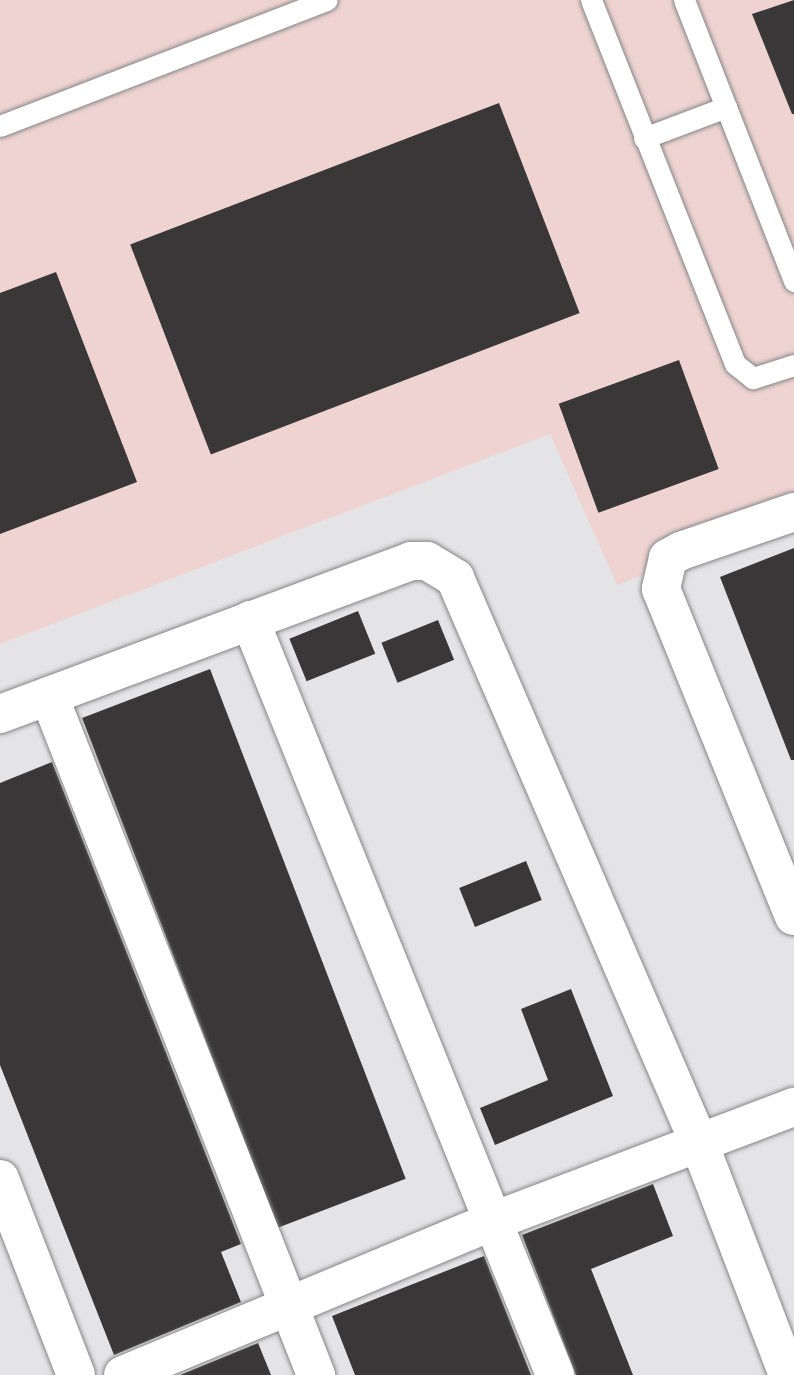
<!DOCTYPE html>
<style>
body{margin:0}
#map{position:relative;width:794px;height:1375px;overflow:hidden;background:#e4e4e6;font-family:"Archivo Narrow",sans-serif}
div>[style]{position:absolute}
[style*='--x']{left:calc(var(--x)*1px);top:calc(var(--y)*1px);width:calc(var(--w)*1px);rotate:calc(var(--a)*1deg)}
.commercial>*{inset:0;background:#eed3d1}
.building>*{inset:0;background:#393737;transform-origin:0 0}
.roads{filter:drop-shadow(0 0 2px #868688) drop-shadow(0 0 2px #868688)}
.lane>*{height:21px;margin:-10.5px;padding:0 10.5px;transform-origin:10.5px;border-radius:10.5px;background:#fff}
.street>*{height:38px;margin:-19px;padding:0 19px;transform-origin:19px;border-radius:19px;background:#fff}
span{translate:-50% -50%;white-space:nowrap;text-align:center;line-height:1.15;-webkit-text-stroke:7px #f1f1f3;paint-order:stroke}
</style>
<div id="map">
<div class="commercial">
<div style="clip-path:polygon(0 0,794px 0,794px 516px,617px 585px,550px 434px,0 644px)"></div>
</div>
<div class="building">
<div style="clip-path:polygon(794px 0,794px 114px,792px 114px,752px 14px)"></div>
<div style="left:499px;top:103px;width:225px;height:395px;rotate:69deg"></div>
<div style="clip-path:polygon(56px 272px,137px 482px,0 534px,0 293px)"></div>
<div style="left:679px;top:360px;width:116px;height:128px;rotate:70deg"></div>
<div style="clip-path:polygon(794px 548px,794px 760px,791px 760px,720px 577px)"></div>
<div style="left:358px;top:611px;width:46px;height:74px;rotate:68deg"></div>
<div style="left:438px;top:620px;width:43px;height:61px;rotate:68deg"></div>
<div style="left:210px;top:669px;width:546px;height:137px;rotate:69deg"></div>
<div style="clip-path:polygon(52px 762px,241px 1244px,221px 1252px,241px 1302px,114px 1355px,0 1065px,0 783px)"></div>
<div style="left:526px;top:861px;width:42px;height:72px;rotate:68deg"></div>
<div style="clip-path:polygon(571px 989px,613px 1096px,495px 1145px,480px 1108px,548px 1080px,521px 1009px)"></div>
<div style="clip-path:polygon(653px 1184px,673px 1236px,591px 1269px,633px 1375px,576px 1375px,522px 1235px)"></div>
<div style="clip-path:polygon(484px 1256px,531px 1375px,355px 1375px,332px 1316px)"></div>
<div style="clip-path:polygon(258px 1343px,271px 1375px,180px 1375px)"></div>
</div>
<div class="roads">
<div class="lane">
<div style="--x:591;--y:0;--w:391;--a:68.4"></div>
<div style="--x:735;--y:364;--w:23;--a:38"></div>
<div style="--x:753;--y:378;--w:43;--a:-17.6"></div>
<div style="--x:684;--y:0;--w:302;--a:68.6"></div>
<div style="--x:0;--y:126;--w:350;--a:-21.1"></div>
<div style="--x:644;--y:138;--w:88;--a:-20.7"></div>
</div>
<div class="street">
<div style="--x:794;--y:512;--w:120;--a:161"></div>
<div style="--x:681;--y:551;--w:15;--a:152"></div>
<div style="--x:668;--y:558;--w:32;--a:103"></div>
<div style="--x:661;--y:589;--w:353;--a:67.9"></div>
<div style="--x:250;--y:620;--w:814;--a:68"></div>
<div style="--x:49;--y:696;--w:730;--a:68.53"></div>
<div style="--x:0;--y:714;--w:439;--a:-20.4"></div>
<div style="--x:411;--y:561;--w:16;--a:0"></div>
<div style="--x:427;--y:561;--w:33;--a:31"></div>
<div style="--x:455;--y:578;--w:615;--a:66.64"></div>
<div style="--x:699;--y:1143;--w:248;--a:69"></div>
<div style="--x:0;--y:1179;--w:210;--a:68.8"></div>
<div style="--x:123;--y:1375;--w:404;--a:-22.6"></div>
<div style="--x:496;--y:1220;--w:319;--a:-20.8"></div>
</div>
</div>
</div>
